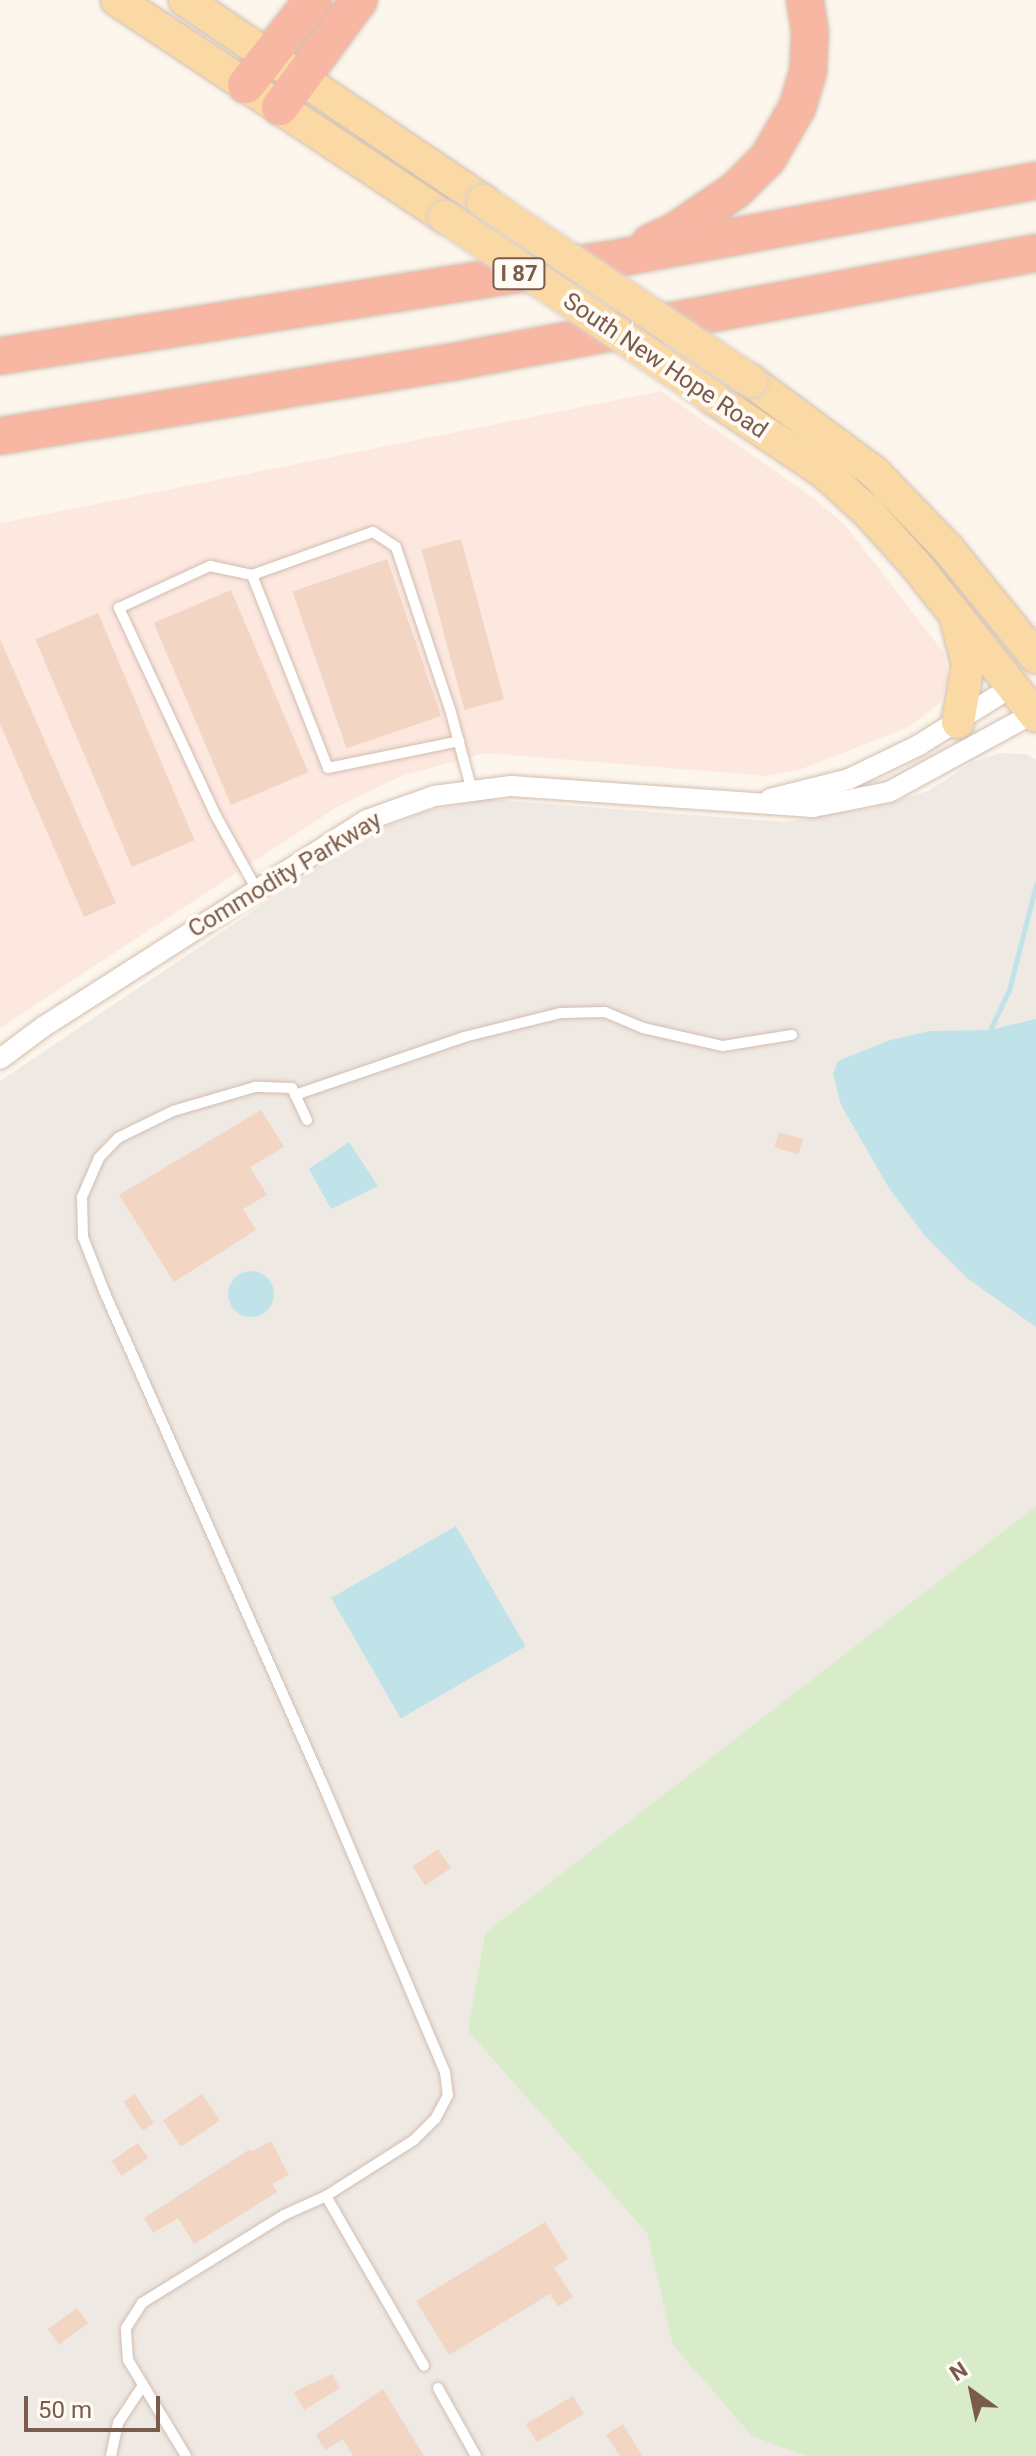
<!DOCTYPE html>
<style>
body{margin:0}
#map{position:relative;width:1036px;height:2456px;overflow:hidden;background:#fdf6ec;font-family:Roboto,sans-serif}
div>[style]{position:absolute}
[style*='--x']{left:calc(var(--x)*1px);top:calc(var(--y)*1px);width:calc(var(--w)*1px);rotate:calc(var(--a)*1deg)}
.commercial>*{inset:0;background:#fde8e0}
.industrial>*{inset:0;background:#efe9e4}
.green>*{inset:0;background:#d8ecc9}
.water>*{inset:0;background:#bfe3e8;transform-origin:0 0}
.round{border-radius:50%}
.stream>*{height:5px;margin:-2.5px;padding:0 2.5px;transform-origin:2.5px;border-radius:2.5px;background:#bfe3e8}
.building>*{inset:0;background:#f3d5c3;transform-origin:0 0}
.roads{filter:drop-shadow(0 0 2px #d1beb0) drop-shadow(0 0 2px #d1beb0)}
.service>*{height:10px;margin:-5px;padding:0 5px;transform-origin:5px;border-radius:5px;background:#fff}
.minor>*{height:20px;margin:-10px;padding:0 10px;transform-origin:10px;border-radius:10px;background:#fff}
.primary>*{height:32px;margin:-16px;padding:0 16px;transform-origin:16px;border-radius:16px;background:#fbd9a5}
.motorway>*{height:36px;margin:-18px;padding:0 18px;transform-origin:18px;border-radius:18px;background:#f7b7a3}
.bridges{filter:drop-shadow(0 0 2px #dad1cd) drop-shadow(0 0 2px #dad1cd)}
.primary-bridge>*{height:32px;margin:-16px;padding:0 16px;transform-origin:16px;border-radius:16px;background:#fbd9a5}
span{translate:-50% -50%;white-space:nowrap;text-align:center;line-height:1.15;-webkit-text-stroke:8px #fffaf3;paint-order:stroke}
.shield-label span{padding:2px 6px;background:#fffaf3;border:2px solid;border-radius:6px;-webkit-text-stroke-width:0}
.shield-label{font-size:22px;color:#7a5c4d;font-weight:700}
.street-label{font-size:24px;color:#7a5c4d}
.north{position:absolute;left:932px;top:2352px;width:80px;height:80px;-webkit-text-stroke:6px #fffaf3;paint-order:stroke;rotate:327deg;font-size:22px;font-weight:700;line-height:32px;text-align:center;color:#7a5c4d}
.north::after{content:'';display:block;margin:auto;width:28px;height:36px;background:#7a5c4d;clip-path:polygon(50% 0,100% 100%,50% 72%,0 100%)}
.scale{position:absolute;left:24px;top:2396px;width:136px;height:36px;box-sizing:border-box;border:4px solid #7a5c4d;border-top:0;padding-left:10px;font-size:24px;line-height:28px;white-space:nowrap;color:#7a5c4d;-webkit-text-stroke:6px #fffaf3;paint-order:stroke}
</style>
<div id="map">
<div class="commercial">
<div style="clip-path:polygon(661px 391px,815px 499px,845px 525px,944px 653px,948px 677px,940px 703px,907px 728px,799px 770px,766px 776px,485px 753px,402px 776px,337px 807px,0 1028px,0 523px)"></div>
</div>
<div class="industrial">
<div style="clip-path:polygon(1000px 753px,1026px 754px,1036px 760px,1036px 2456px,0 2456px,0 1081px,369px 833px,427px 811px,487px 799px,784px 822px,873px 808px,928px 791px,973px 762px)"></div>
</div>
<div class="green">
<div style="clip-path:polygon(1036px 1506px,1036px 2456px,806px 2456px,752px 2436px,673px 2345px,647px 2233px,468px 2031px,485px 1933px)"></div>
</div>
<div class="water">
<div style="clip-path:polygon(1036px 1019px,1036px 1327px,967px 1278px,925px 1236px,889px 1188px,841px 1105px,833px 1074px,838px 1061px,890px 1040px,930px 1031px,990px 1030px)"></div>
<div style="clip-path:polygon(349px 1142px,378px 1186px,331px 1209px,309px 1169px)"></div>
<div class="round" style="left:228px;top:1271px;width:46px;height:46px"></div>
<div style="left:456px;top:1526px;width:139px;height:144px;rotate:60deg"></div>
</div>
<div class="stream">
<div style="--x:990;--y:1030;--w:44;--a:-64.6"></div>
<div style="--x:1009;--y:990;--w:109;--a:-75.7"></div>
</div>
<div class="building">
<div style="left:461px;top:539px;width:166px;height:41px;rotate:75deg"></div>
<div style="left:387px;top:559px;width:166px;height:100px;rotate:71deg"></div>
<div style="left:231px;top:590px;width:198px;height:84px;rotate:67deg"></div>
<div style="left:98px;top:613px;width:247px;height:68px;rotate:67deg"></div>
<div style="clip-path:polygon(0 639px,116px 903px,84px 917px,0 724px)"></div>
<div style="clip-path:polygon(261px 1110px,284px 1147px,250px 1167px,267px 1195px,243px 1209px,256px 1230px,174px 1282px,119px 1195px)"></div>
<div style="left:779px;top:1132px;width:25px;height:16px;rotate:16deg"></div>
<div style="left:438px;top:1849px;width:23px;height:31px;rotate:56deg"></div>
<div style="left:135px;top:2094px;width:35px;height:14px;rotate:57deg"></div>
<div style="left:202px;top:2094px;width:32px;height:47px;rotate:56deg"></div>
<div style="clip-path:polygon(271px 2141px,289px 2175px,272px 2184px,277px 2192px,194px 2244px,178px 2218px,153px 2233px,144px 2218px,250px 2149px,252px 2151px)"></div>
<div style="left:138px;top:2143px;width:18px;height:32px;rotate:56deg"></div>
<div style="clip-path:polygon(545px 2222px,568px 2259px,554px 2268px,573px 2297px,558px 2307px,550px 2294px,449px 2355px,416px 2301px)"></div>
<div style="left:77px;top:2308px;width:19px;height:36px;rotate:54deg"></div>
<div style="clip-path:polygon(332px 2374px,340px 2388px,304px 2410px,294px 2392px)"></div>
<div style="clip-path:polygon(383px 2389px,424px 2456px,353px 2456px,343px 2439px,325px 2450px,316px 2435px)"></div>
<div style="left:573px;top:2396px;width:21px;height:55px;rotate:59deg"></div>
<div style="clip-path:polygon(623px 2424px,642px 2456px,620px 2456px,606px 2435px)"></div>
</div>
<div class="roads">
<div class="service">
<div style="--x:252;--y:575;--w:207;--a:68.5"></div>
<div style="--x:328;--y:768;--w:134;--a:-11.6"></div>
<div style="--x:257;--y:890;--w:85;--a:-119"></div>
<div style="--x:216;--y:816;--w:230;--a:-115"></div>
<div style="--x:119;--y:608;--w:100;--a:-24.8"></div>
<div style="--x:210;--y:566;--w:43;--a:12.1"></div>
<div style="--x:252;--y:575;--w:128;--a:-19.6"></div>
<div style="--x:373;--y:532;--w:27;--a:33"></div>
<div style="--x:396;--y:547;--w:171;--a:71.6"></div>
<div style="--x:450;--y:709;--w:85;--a:75"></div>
<div style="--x:295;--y:1095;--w:179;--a:-18.9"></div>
<div style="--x:464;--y:1037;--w:100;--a:-13.9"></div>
<div style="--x:561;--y:1013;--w:44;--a:-1.3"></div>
<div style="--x:605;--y:1012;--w:41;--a:22.8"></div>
<div style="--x:643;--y:1028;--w:82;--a:12.7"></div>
<div style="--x:723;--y:1046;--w:70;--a:-9.1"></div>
<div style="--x:307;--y:1120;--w:35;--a:-115"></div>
<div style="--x:292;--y:1088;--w:37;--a:-178"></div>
<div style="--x:255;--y:1087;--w:85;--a:163.7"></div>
<div style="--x:173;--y:1111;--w:61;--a:153.9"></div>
<div style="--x:118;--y:1138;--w:28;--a:134"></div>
<div style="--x:99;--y:1158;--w:43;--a:113.6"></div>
<div style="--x:82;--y:1197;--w:40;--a:88.6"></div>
<div style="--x:83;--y:1237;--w:58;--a:68.7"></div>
<div style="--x:104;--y:1291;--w:543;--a:66.08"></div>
<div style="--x:324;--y:1787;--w:310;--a:67"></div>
<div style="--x:445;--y:2072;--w:23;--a:83"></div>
<div style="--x:448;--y:2095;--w:27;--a:118"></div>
<div style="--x:435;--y:2119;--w:30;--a:135"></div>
<div style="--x:414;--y:2140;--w:104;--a:147.5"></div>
<div style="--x:438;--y:2388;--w:78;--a:60.8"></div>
<div style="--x:111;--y:2456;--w:34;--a:-78"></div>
<div style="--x:118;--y:2423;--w:45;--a:-56.7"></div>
<div style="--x:186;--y:2456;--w:112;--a:-121.1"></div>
<div style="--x:128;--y:2360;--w:32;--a:-94"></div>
<div style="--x:126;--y:2328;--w:30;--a:-57"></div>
<div style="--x:142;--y:2303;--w:167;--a:-31.8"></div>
<div style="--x:284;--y:2215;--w:46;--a:-24.3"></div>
<div style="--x:326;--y:2196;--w:196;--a:60"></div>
</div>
<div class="minor">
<div style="--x:770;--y:799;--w:81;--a:-14.2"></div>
<div style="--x:849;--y:779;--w:78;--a:-25.9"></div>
<div style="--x:919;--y:745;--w:111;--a:-32.1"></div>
<div style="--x:0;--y:1059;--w:54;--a:-36.7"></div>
<div style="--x:43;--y:1027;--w:384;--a:-32.6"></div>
<div style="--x:367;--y:820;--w:71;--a:-19.7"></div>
<div style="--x:434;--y:796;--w:78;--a:-7.4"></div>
<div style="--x:511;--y:786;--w:303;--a:4"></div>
<div style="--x:813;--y:807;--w:77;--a:-11.2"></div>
<div style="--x:889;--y:792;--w:165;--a:-28.6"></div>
</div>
<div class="primary">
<div style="--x:117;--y:0;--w:393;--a:33.5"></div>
<div style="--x:185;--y:0;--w:359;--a:34"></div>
<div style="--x:751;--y:381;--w:153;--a:36.5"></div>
<div style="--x:874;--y:472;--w:108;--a:46.1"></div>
<div style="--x:949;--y:550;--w:138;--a:50.9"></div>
<div style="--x:715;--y:399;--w:131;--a:33.8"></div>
<div style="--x:824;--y:472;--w:59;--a:42.3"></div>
<div style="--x:868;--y:512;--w:70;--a:47.9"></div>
<div style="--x:915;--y:564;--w:194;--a:51.5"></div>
<div style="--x:957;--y:622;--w:44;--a:75.7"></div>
<div style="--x:968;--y:665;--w:58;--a:100"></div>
</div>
<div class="motorway">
<div style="--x:246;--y:85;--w:108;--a:-51.8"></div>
<div style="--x:280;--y:107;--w:133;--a:-53.6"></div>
<div style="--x:650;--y:243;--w:26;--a:-25"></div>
<div style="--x:674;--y:232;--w:75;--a:-34.1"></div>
<div style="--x:736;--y:190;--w:45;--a:-45"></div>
<div style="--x:768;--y:158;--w:58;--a:-59.9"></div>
<div style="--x:797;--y:108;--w:39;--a:-73"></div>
<div style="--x:808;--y:71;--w:39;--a:-87"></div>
<div style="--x:810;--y:32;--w:32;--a:-99"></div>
<div style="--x:0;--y:356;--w:627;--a:-9"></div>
<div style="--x:619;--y:258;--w:424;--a:-10.5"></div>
<div style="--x:0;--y:436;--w:469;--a:-9.3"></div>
<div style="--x:463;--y:360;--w:583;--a:-10.58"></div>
</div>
</div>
<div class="bridges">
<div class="primary-bridge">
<div style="--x:483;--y:201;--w:323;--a:33.9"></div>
<div style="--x:445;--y:217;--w:326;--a:34"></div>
</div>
</div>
<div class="shield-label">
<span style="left:519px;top:274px">I 87</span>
</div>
<div class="street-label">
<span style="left:665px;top:366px;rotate:34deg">South New Hope Road</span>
<span style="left:285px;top:875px;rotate:-31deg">Commodity Parkway</span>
</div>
<div class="north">N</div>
<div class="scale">50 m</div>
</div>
